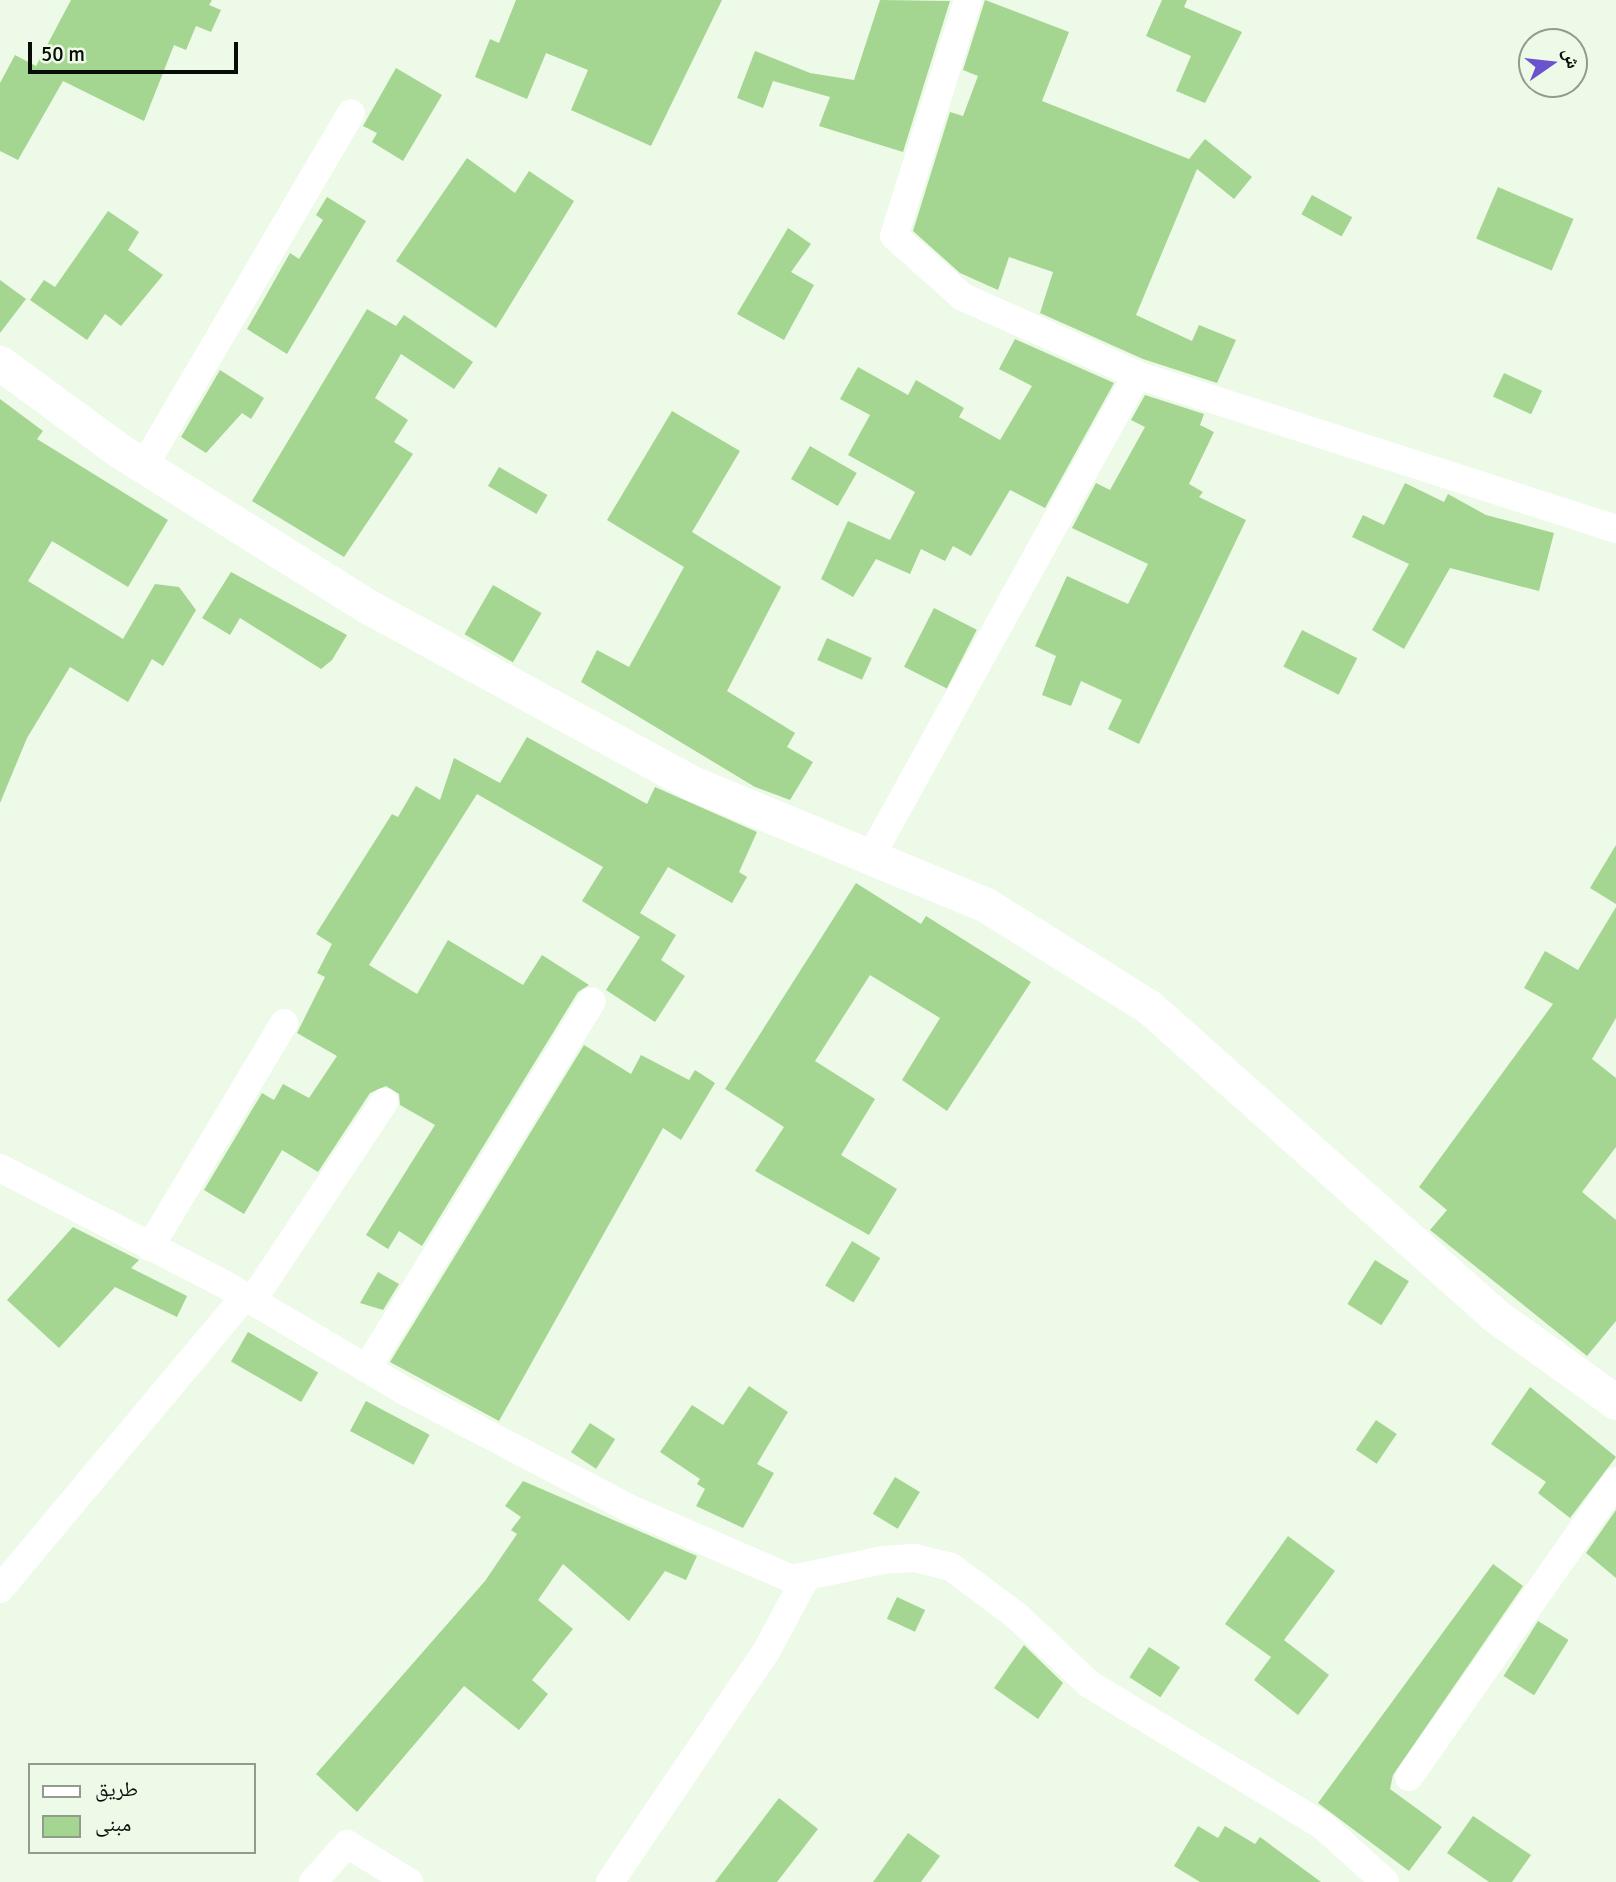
<!DOCTYPE html>
<meta charset="utf-8">
<style>
body{margin:0}
#map{position:relative;width:1616px;height:1882px;overflow:hidden;background:#edfae8;font-family:Signika,"Noto Naskh Arabic",sans-serif}
div>[style]{position:absolute}
[style*='--x']{left:calc(var(--x)*1px);top:calc(var(--y)*1px);width:calc(var(--w)*1px);rotate:calc(var(--a)*1deg)}
.building>*{inset:0;background:#a4d591;transform-origin:0 0}
.minor>*{height:28px;margin:-14px;padding:0 14px;transform-origin:14px;border-radius:14px;background:#fff}
.tertiary>*{height:35px;margin:-17.5px;padding:0 17.5px;transform-origin:17.5px;border-radius:17.5px;background:#fff}
span{translate:-50% -50%;white-space:nowrap;text-align:center;line-height:1.15;-webkit-text-stroke:5px #edfae8;paint-order:stroke}
.legend{position:absolute;left:28px;top:1763px;width:228px;height:91px;box-sizing:border-box;background:#edfae8;border:2px solid #929b8e;margin:0;padding:9px 12px;list-style:none;font-size:21px;color:#090d07}
.legend li{display:flex;align-items:center;gap:14px;height:35px}
.legend b{width:35px;border:2px solid #929b8e}
.north{position:absolute;left:1518px;top:28px;width:70px;height:70px;box-sizing:border-box;background:#edfae8;border:2px solid #929b8e;border-radius:50%;rotate:76deg;font-size:19px;font-weight:700;line-height:28px;text-align:center;color:#090d07}
.north::after{content:'';display:block;margin:auto;width:24px;height:32px;background:#6a54cd;clip-path:polygon(50% 0,100% 100%,50% 72%,0 100%)}
.scale{position:absolute;left:28px;top:42px;width:210px;height:32px;box-sizing:border-box;border:4px solid #090d07;border-top:0;padding-left:9px;font-size:21px;line-height:24px;white-space:nowrap;color:#090d07;-webkit-text-stroke:5px #edfae8;paint-order:stroke}
</style>
<div id="map">
<div class="building">
<div style="clip-path:polygon(71px 0,212px 0,209px 5px,221px 10px,211px 32px,196px 26px,186px 50px,174px 45px,144px 121px,63px 81px,18px 160px,0 151px,0 83px,15px 55px,36px 66px)"></div>
<div style="clip-path:polygon(516px 0,722px 0,651px 146px,571px 110px,588px 70px,546px 53px,527px 99px,475px 77px,490px 39px,499px 43px)"></div>
<div style="clip-path:polygon(880px 0,950px 1px,903px 152px,819px 126px,830px 97px,773px 81px,763px 108px,737px 98px,755px 51px,810px 73px,854px 80px)"></div>
<div style="clip-path:polygon(985px 0,1069px 32px,1042px 101px,1189px 159px,1205px 139px,1252px 177px,1234px 199px,1197px 169px,1136px 315px,1192px 341px,1199px 325px,1236px 340px,1217px 383px,1143px 359px,1040px 313px,1053px 272px,1009px 257px,998px 290px,960px 273px,913px 231px,950px 112px,963px 116px,978px 76px,963px 70px)"></div>
<div style="clip-path:polygon(1162px 0,1187px 0,1184px 7px,1242px 32px,1205px 103px,1176px 91px,1191px 56px,1146px 36px)"></div>
<div style="clip-path:polygon(396px 68px,442px 95px,403px 161px,372px 142px,377px 133px,363px 126px)"></div>
<div style="clip-path:polygon(467px 158px,515px 193px,529px 171px,574px 201px,496px 328px,396px 261px)"></div>
<div style="left:1498px;top:187px;width:82px;height:56px;rotate:23deg"></div>
<div style="left:1312px;top:195px;width:46px;height:22px;rotate:29deg"></div>
<div style="clip-path:polygon(327px 197px,366px 221px,287px 354px,247px 329px,290px 253px,299px 259px,323px 220px,316px 215px)"></div>
<div style="clip-path:polygon(108px 211px,139px 232px,128px 250px,163px 275px,121px 326px,105px 314px,87px 340px,30px 300px,44px 280px,55px 287px)"></div>
<div style="clip-path:polygon(788px 228px,811px 244px,791px 272px,814px 285px,784px 340px,737px 314px)"></div>
<div style="clip-path:polygon(0 280px,26px 299px,0 333px)"></div>
<div style="clip-path:polygon(367px 309px,396px 326px,404px 315px,473px 362px,454px 389px,401px 354px,375px 398px,408px 420px,394px 442px,413px 454px,344px 557px,252px 501px)"></div>
<div style="clip-path:polygon(1015px 339px,1114px 383px,1045px 508px,1010px 490px,971px 556px,953px 546px,945px 561px,921px 549px,910px 574px,876px 559px,853px 597px,821px 579px,848px 521px,890px 540px,915px 492px,848px 455px,870px 415px,840px 399px,858px 367px,908px 395px,916px 380px,964px 408px,959px 417px,1000px 440px,1032px 386px,999px 369px)"></div>
<div style="clip-path:polygon(220px 370px,264px 398px,251px 419px,242px 413px,206px 453px,181px 437px)"></div>
<div style="left:1504px;top:373px;width:42px;height:26px;rotate:25deg"></div>
<div style="clip-path:polygon(1145px 395px,1204px 414px,1200px 425px,1214px 432px,1189px 484px,1203px 492px,1199px 497px,1246px 520px,1139px 744px,1108px 729px,1122px 700px,1081px 681px,1071px 706px,1042px 695px,1056px 656px,1035px 646px,1067px 576px,1128px 604px,1148px 564px,1072px 528px,1096px 483px,1110px 490px,1145px 427px,1131px 420px)"></div>
<div style="clip-path:polygon(0 399px,43px 431px,37px 439px,168px 520px,128px 587px,52px 541px,28px 581px,123px 639px,155px 584px,179px 587px,196px 610px,163px 666px,152px 659px,128px 702px,70px 667px,27px 738px,0 803px)"></div>
<div style="clip-path:polygon(672px 411px,740px 451px,692px 532px,781px 587px,727px 691px,795px 733px,787px 747px,813px 762px,790px 800px,755px 787px,581px 682px,597px 650px,629px 667px,684px 567px,607px 520px)"></div>
<div style="left:810px;top:446px;width:54px;height:38px;rotate:30deg"></div>
<div style="left:499px;top:467px;width:56px;height:22px;rotate:30deg"></div>
<div style="clip-path:polygon(1405px 483px,1444px 502px,1448px 494px,1486px 515px,1554px 533px,1539px 591px,1450px 568px,1404px 649px,1372px 630px,1409px 564px,1352px 537px,1363px 515px,1384px 525px)"></div>
<div style="clip-path:polygon(231px 572px,347px 635px,332px 660px,321px 669px,240px 618px,230px 635px,202px 618px)"></div>
<div style="left:493px;top:585px;width:56px;height:57px;rotate:30deg"></div>
<div style="left:934px;top:608px;width:48px;height:66px;rotate:27deg"></div>
<div style="left:1302px;top:630px;width:62px;height:41px;rotate:27deg"></div>
<div style="left:827px;top:638px;width:49px;height:24px;rotate:24deg"></div>
<div style="clip-path:polygon(527px 737px,647px 804px,655px 787px,757px 832px,739px 872px,747px 877px,732px 903px,668px 867px,640px 913px,676px 935px,661px 960px,685px 976px,655px 1022px,606px 990px,640px 937px,582px 901px,603px 867px,477px 794px,369px 965px,417px 994px,448px 940px,523px 985px,542px 955px,589px 985px,578px 992px,422px 1246px,399px 1231px,388px 1249px,366px 1235px,435px 1125px,400px 1105px,399px 1094px,386px 1086px,370px 1093px,318px 1172px,282px 1150px,244px 1214px,204px 1190px,262px 1093px,274px 1100px,283px 1084px,309px 1098px,337px 1056px,297px 1033px,325px 977px,317px 973px,332px 944px,316px 934px,392px 814px,398px 817px,416px 786px,440px 800px,454px 758px,500px 783px)"></div>
<div style="clip-path:polygon(1616px 845px,1616px 904px,1590px 888px)"></div>
<div style="clip-path:polygon(856px 883px,921px 924px,926px 916px,1031px 982px,947px 1111px,902px 1080px,940px 1018px,870px 975px,815px 1061px,875px 1099px,841px 1155px,897px 1189px,869px 1235px,755px 1171px,784px 1127px,725px 1089px)"></div>
<div style="clip-path:polygon(1616px 907px,1616px 1018px,1592px 1059px,1616px 1078px,1616px 1147px,1582px 1192px,1616px 1220px,1616px 1321px,1587px 1356px,1430px 1230px,1447px 1210px,1419px 1187px,1553px 1004px,1524px 988px,1545px 951px,1578px 970px)"></div>
<div style="clip-path:polygon(584px 1045px,631px 1074px,641px 1055px,689px 1080px,695px 1070px,715px 1083px,681px 1140px,663px 1128px,499px 1421px,390px 1362px)"></div>
<div style="clip-path:polygon(73px 1227px,139px 1260px,131px 1268px,187px 1296px,177px 1317px,115px 1287px,59px 1348px,7px 1300px)"></div>
<div style="left:852px;top:1241px;width:33px;height:52px;rotate:31deg"></div>
<div style="left:1375px;top:1260px;width:40px;height:52px;rotate:32deg"></div>
<div style="clip-path:polygon(378px 1272px,399px 1284px,383px 1310px,360px 1303px)"></div>
<div style="left:248px;top:1332px;width:81px;height:34px;rotate:30deg"></div>
<div style="clip-path:polygon(749px 1386px,788px 1412px,757px 1464px,774px 1473px,743px 1528px,696px 1506px,705px 1489px,697px 1484px,700px 1479px,660px 1452px,692px 1405px,723px 1425px)"></div>
<div style="clip-path:polygon(1530px 1387px,1616px 1457px,1570px 1518px,1538px 1493px,1546px 1482px,1491px 1444px)"></div>
<div style="left:366px;top:1401px;width:72px;height:34px;rotate:28deg"></div>
<div style="left:1376px;top:1420px;width:25px;height:36px;rotate:34deg"></div>
<div style="left:590px;top:1423px;width:30px;height:35px;rotate:33deg"></div>
<div style="left:895px;top:1477px;width:29px;height:43px;rotate:31deg"></div>
<div style="clip-path:polygon(523px 1481px,697px 1556px,686px 1580px,665px 1571px,629px 1621px,563px 1564px,538px 1600px,573px 1629px,532px 1680px,548px 1694px,519px 1730px,464px 1686px,357px 1812px,316px 1774px,485px 1581px,517px 1534px,511px 1530px,521px 1517px,505px 1506px)"></div>
<div style="clip-path:polygon(1616px 1510px,1616px 1578px,1586px 1553px)"></div>
<div style="clip-path:polygon(1288px 1536px,1335px 1571px,1284px 1640px,1329px 1675px,1298px 1715px,1254px 1680px,1271px 1657px,1225px 1624px)"></div>
<div style="clip-path:polygon(1493px 1564px,1523px 1586px,1393px 1775px,1390px 1789px,1442px 1827px,1409px 1871px,1318px 1803px)"></div>
<div style="left:897px;top:1597px;width:31px;height:24px;rotate:25deg"></div>
<div style="left:1538px;top:1621px;width:36px;height:65px;rotate:32deg"></div>
<div style="clip-path:polygon(1024px 1645px,1063px 1683px,1038px 1719px,994px 1688px)"></div>
<div style="left:1149px;top:1647px;width:37px;height:36px;rotate:33deg"></div>
<div style="clip-path:polygon(779px 1798px,818px 1829px,777px 1882px,715px 1882px)"></div>
<div style="clip-path:polygon(1473px 1816px,1531px 1855px,1512px 1882px,1489px 1882px,1447px 1853px)"></div>
<div style="clip-path:polygon(1198px 1826px,1218px 1838px,1225px 1826px,1255px 1844px,1260px 1837px,1321px 1882px,1200px 1882px,1174px 1866px)"></div>
<div style="clip-path:polygon(908px 1833px,940px 1856px,921px 1882px,873px 1882px)"></div>
</div>
<div class="minor">
<div style="--x:968;--y:0;--w:247;--a:107.4"></div>
<div style="--x:894;--y:236;--w:92;--a:41.5"></div>
<div style="--x:963;--y:297;--w:191;--a:24.1"></div>
<div style="--x:1137;--y:375;--w:503;--a:17.82"></div>
<div style="--x:144;--y:466;--w:409;--a:-59.6"></div>
<div style="--x:871;--y:856;--w:550;--a:-61.06"></div>
<div style="--x:0;--y:1168;--w:252;--a:27.4"></div>
<div style="--x:224;--y:1284;--w:208;--a:30.6"></div>
<div style="--x:403;--y:1390;--w:259;--a:27.6"></div>
<div style="--x:633;--y:1510;--w:173;--a:23.5"></div>
<div style="--x:792;--y:1579;--w:93;--a:-11.8"></div>
<div style="--x:883;--y:1560;--w:32;--a:-4"></div>
<div style="--x:915;--y:1558;--w:37;--a:14"></div>
<div style="--x:951;--y:1567;--w:82;--a:36.6"></div>
<div style="--x:1017;--y:1616;--w:99;--a:43.4"></div>
<div style="--x:1089;--y:1684;--w:272;--a:31.2"></div>
<div style="--x:1322;--y:1825;--w:85;--a:42.1"></div>
<div style="--x:150;--y:1247;--w:261;--a:-59.1"></div>
<div style="--x:252;--y:1301;--w:239;--a:-56.4"></div>
<div style="--x:367;--y:1368;--w:430;--a:-58.5"></div>
<div style="--x:0;--y:1589;--w:382;--a:-50.1"></div>
<div style="--x:1409;--y:1777;--w:361;--a:-55"></div>
<div style="--x:313;--y:1882;--w:51;--a:-48.2"></div>
<div style="--x:347;--y:1844;--w:73;--a:31.5"></div>
<div style="--x:610;--y:1882;--w:280;--a:-55.9"></div>
<div style="--x:767;--y:1650;--w:83;--a:-61.9"></div>
</div>
<div class="tertiary">
<div style="--x:0;--y:363;--w:149;--a:36.3"></div>
<div style="--x:120;--y:451;--w:294;--a:32.1"></div>
<div style="--x:369;--y:607;--w:370;--a:28.6"></div>
<div style="--x:694;--y:784;--w:316;--a:22.5"></div>
<div style="--x:986;--y:905;--w:192;--a:32"></div>
<div style="--x:1149;--y:1007;--w:461;--a:41.7"></div>
<div style="--x:1493;--y:1314;--w:151;--a:35.6"></div>
</div>
<ul class="legend">
<li><b style="height:9px;background:#fff"></b>طريق</li>
<li><b style="height:19px;background:#a4d591"></b>مبنى</li>
</ul>
<div class="north">ش</div>
<div class="scale">50 m</div>
</div>
